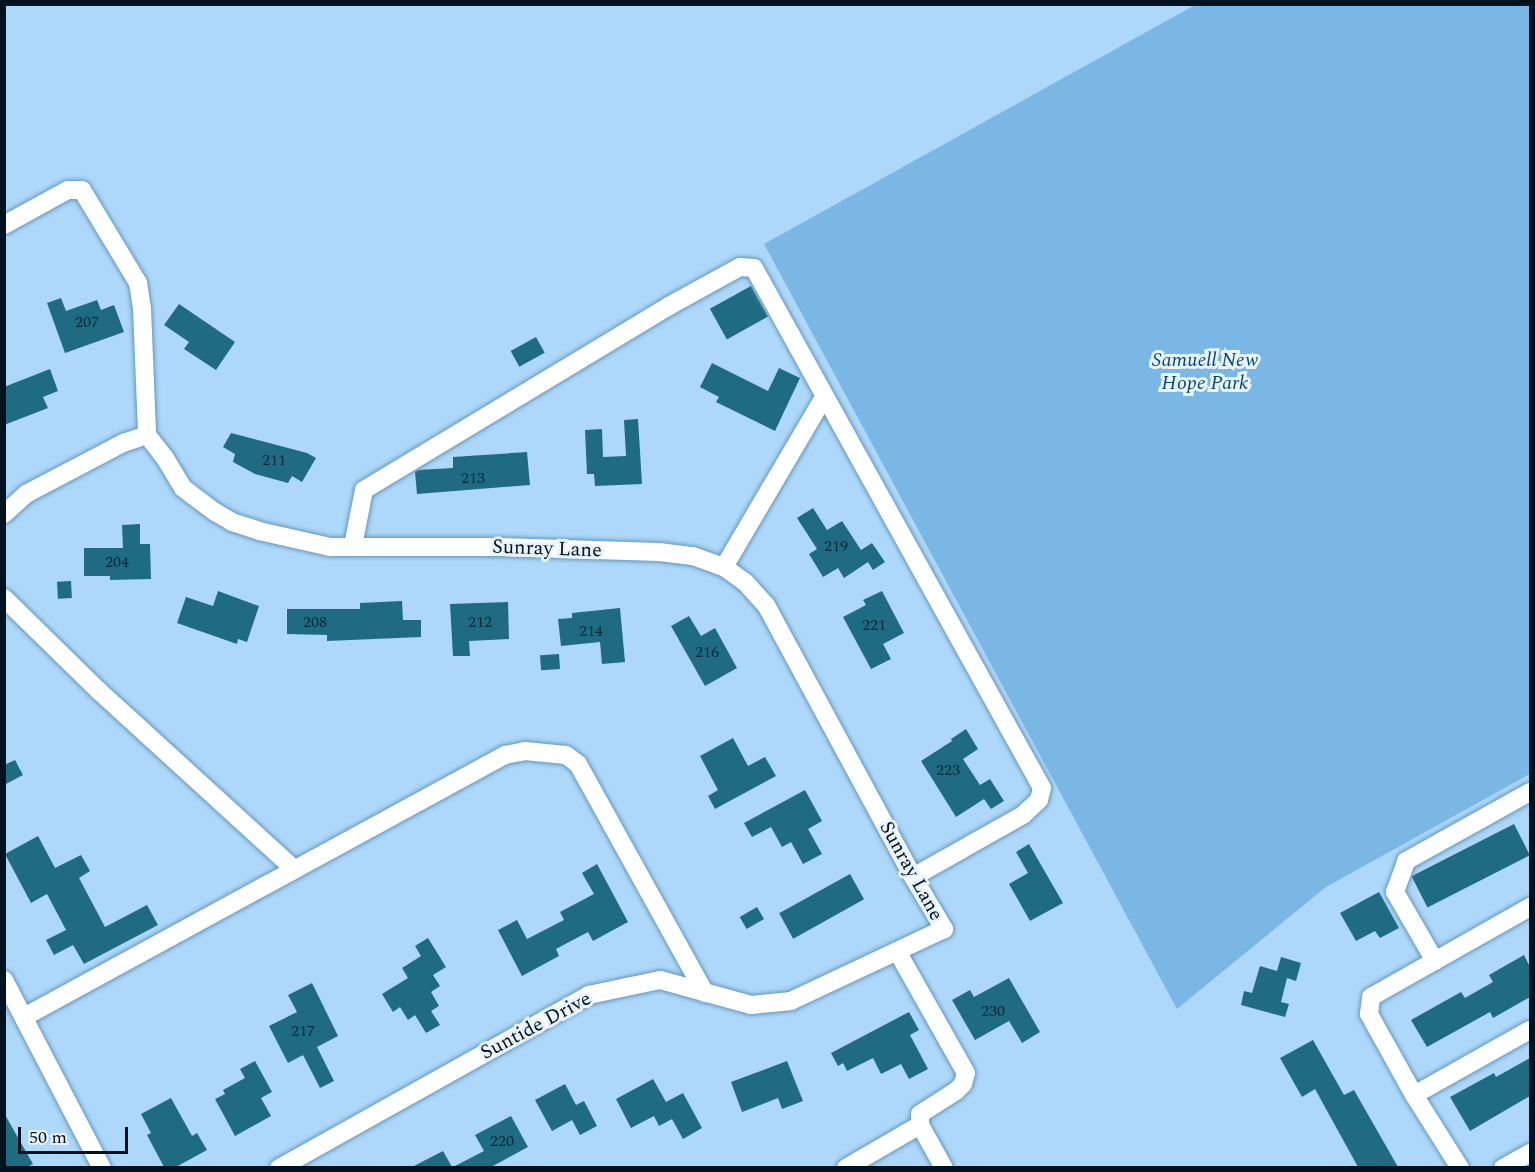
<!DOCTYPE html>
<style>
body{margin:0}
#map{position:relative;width:1535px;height:1172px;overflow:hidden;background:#aed8f9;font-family:Spectral,serif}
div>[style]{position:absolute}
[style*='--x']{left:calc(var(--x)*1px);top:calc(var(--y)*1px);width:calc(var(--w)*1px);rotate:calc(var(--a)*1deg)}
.green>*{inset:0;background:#7bb7e4}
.building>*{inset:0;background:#1f6b82;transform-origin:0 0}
.roads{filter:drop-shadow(0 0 2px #6497be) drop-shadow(0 0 2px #6497be)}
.minor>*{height:18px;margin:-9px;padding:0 9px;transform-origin:9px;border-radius:9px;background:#fff}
span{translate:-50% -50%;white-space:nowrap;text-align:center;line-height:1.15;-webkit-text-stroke:6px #eaf4fd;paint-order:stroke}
.number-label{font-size:16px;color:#082838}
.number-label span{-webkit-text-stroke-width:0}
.park-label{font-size:20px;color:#034a73;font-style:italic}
.street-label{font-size:20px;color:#001120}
.frame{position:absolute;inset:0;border:6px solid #001120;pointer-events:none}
.scale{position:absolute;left:18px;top:1127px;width:110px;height:27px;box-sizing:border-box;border:3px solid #001120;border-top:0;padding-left:8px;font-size:18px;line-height:21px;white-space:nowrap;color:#001120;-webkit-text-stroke:4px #eaf4fd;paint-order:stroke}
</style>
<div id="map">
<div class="green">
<div style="clip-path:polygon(1195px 5px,1530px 5px,1530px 774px,1326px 887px,1177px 1009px,764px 244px)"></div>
</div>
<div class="building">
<div style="left:751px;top:286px;width:35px;height:47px;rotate:61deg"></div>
<div style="clip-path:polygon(61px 298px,66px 311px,97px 300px,101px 310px,114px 305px,124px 332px,65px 353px,47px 303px)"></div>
<div style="clip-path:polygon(179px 304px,235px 342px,216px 370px,184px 349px,189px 342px,164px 325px)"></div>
<div style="left:536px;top:337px;width:18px;height:29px;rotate:61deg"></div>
<div style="clip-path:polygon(712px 363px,768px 391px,779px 368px,800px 378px,775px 431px,716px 402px,719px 397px,700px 387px)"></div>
<div style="clip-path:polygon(50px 369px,58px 391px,43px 397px,48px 408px,4px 425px,4px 387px)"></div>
<div style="clip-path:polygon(638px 419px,642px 484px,595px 486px,594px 474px,587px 474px,585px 430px,602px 429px,603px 457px,626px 456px,624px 420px)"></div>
<div style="clip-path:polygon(231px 433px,307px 453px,316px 458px,302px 482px,292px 476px,288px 483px,255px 474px,233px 462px,235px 454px,223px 447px)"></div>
<div style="clip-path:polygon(527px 452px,530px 485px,417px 494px,415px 472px,418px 470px,453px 468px,453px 457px)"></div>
<div style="clip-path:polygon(813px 508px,827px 530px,842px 521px,861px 550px,872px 543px,885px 562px,873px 570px,868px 562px,844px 578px,838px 568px,823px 577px,809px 554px,817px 549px,797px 518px)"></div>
<div style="clip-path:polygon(140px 524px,140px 544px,150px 544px,151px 579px,110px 580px,110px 576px,84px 576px,84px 548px,123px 548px,122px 525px)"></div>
<div style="left:71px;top:581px;width:17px;height:14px;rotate:87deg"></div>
<div style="clip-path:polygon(218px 591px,259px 606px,247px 642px,238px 639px,237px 644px,177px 623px,186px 597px,213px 606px)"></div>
<div style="clip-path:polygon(882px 591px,904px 633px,883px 644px,891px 659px,871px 669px,843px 617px,866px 605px,863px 600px)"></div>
<div style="clip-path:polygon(402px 601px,403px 620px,421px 620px,421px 637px,327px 641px,327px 635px,287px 634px,287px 609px,360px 609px,360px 603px)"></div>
<div style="clip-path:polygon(508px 602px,509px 639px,469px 641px,470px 656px,453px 656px,450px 604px)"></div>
<div style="clip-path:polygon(620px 608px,625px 662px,602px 664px,600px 642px,561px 646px,558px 619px,572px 618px,572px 613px)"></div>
<div style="clip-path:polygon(689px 616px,701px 636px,715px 628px,737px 668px,705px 686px,671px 626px)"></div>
<div style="left:559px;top:654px;width:15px;height:19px;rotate:86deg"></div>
<div style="clip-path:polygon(966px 729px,978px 749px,963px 759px,980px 785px,990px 779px,1004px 801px,991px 809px,984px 799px,956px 817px,921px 761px,952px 741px,951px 739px)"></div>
<div style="clip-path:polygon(733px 738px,748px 766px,765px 757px,776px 776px,715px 809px,708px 796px,718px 790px,700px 756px)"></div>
<div style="clip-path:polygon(15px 760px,23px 775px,4px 785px,4px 765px)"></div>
<div style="clip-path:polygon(805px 790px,822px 821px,808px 829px,822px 854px,803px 864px,791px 842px,782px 847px,771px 827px,752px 837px,744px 823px)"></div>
<div style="left:1514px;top:824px;width:35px;height:115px;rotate:63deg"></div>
<div style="clip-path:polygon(38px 836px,55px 868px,81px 855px,90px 871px,79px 878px,105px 927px,147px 905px,158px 925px,84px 964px,73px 945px,54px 955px,46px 940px,66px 930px,47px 894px,31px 903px,5px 854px)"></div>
<div style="clip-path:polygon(1029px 844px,1063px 903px,1030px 921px,1009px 884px,1028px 873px,1016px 852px)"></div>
<div style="clip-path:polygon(597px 864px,628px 922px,593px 941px,588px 932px,556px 949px,559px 956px,522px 976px,498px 930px,517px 920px,527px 939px,564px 920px,560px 912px,594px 894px,582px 873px)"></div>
<div style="left:850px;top:874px;width:29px;height:81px;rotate:61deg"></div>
<div style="clip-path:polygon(1379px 892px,1399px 928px,1380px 938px,1375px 931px,1356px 941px,1340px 913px)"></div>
<div style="left:757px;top:907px;width:14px;height:20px;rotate:60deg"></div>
<div style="clip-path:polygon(428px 938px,446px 967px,433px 975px,440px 986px,431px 992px,439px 1006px,431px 1011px,440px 1025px,426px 1033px,415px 1015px,408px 1020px,400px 1007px,393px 1012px,382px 994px,408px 978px,402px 968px,421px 956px,415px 946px)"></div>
<div style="clip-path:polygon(1524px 955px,1530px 967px,1530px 997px,1493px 1018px,1490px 1012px,1427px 1047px,1411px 1020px,1461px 992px,1465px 998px,1493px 982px,1489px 975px)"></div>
<div style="clip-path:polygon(1281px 957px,1301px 963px,1296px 981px,1287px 978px,1281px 1002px,1289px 1004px,1285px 1017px,1241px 1005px,1244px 991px,1252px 993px,1260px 966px,1277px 971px)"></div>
<div style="clip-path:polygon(1009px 978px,1040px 1032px,1022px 1043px,1009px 1021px,975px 1040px,952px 1000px,970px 990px,974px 997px)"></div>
<div style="clip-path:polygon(312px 983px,338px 1036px,317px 1047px,334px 1081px,320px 1088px,303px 1055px,288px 1063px,269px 1026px,297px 1012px,288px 995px)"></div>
<div style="clip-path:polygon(909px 1012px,919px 1030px,910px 1035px,928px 1069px,909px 1079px,901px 1064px,881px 1074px,873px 1058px,847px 1071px,843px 1063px,838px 1066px,831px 1053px)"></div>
<div style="clip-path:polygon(1313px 1040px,1344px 1095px,1354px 1090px,1398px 1167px,1358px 1167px,1315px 1089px,1302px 1097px,1280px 1058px)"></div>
<div style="clip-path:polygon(1530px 1058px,1530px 1096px,1470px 1131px,1450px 1097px,1494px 1073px,1496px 1077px)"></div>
<div style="clip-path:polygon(255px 1061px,272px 1092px,261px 1098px,271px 1116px,235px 1136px,215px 1099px,225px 1094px,223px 1090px,245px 1078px,240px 1069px)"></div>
<div style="clip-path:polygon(787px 1061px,803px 1101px,782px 1109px,778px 1098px,742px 1112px,731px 1082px)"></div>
<div style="clip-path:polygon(653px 1079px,666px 1102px,683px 1093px,702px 1128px,683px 1139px,672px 1119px,659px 1126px,654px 1116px,631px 1128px,616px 1099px)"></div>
<div style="clip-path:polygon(565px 1084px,576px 1105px,584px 1101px,597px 1126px,580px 1135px,572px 1120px,552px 1131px,535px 1100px)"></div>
<div style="clip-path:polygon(171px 1098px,192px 1136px,197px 1133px,207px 1150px,176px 1167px,164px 1167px,147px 1135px,151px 1133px,141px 1114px)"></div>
<div style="clip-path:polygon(4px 1113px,33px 1164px,27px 1167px,4px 1167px)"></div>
<div style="clip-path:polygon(511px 1116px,528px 1147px,491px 1167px,453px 1167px,484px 1151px,475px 1135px)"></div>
<div style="clip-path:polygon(443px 1151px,452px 1167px,412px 1167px)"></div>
</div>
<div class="roads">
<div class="minor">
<div style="--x:4;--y:225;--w:73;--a:-28.7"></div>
<div style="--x:68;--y:190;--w:14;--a:0"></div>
<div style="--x:82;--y:190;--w:109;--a:58.9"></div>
<div style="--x:138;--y:283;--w:25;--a:81"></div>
<div style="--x:142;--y:308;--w:127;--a:87.7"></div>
<div style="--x:147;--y:435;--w:29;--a:52"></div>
<div style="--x:165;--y:458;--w:35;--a:59"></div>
<div style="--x:183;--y:488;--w:40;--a:37"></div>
<div style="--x:215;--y:512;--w:20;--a:30"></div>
<div style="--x:232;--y:522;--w:28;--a:18"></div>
<div style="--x:259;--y:531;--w:73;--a:12.7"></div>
<div style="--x:330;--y:547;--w:169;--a:0"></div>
<div style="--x:499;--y:547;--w:160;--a:1.8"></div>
<div style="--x:659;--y:552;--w:34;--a:7"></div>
<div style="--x:693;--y:556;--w:33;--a:20"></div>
<div style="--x:724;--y:567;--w:26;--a:36"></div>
<div style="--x:745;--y:582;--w:31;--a:48"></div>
<div style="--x:766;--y:605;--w:309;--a:61.6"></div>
<div style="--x:913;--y:877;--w:61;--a:59.2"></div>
<div style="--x:944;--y:929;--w:169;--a:154.8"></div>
<div style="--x:791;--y:1001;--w:40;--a:174.3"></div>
<div style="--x:751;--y:1005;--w:94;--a:-164.6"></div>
<div style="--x:660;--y:980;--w:73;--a:168.1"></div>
<div style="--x:589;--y:995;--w:355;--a:150.8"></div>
<div style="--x:4;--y:514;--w:30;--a:-42"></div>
<div style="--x:26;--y:494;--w:110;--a:-27.7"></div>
<div style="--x:123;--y:443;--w:25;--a:-18"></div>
<div style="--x:353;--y:546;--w:57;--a:-78.9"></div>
<div style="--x:364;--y:490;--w:356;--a:-31.1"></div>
<div style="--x:669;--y:306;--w:81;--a:-28.8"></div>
<div style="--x:740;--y:267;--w:14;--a:4"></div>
<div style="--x:754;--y:268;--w:594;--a:61.02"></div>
<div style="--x:1042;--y:788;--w:12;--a:104"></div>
<div style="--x:1039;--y:800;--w:22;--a:137"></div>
<div style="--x:1023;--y:815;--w:126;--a:150.6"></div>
<div style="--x:724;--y:567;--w:197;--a:-59.5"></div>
<div style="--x:4;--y:598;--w:133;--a:44.4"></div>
<div style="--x:99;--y:691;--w:263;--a:42.4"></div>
<div style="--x:1435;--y:961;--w:80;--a:-120.1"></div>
<div style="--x:1395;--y:892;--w:33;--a:-70"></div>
<div style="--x:1406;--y:861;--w:142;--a:-29.1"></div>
<div style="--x:4;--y:980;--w:212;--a:62.5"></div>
<div style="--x:24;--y:1017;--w:548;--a:-28.58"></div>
<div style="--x:505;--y:755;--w:20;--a:-11"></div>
<div style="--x:525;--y:751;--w:41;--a:5.6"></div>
<div style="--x:566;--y:755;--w:15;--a:37"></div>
<div style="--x:578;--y:764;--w:262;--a:61"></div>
<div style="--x:1414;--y:1095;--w:133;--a:-29.3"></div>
<div style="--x:920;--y:1125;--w:49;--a:60.8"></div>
<div style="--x:846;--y:1168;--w:86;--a:-30.2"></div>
<div style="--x:920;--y:1125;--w:11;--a:-90"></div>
<div style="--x:920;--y:1114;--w:43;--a:-32.6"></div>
<div style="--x:956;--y:1091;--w:10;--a:-45"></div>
<div style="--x:963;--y:1084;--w:11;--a:-75"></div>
<div style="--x:966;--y:1073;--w:140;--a:-119.5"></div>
<div style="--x:1460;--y:1168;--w:86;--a:-122.2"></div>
<div style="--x:1414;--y:1095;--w:93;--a:-119.1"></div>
<div style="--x:1369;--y:1014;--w:17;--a:-83"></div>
<div style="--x:1371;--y:997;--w:183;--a:-29.5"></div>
<div style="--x:1503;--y:1168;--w:31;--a:-29"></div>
</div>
</div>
<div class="number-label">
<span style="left:87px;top:322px">207</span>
<span style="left:274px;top:460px">211</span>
<span style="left:473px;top:478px">213</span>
<span style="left:836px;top:546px">219</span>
<span style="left:117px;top:562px">204</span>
<span style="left:315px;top:622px">208</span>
<span style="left:480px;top:622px">212</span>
<span style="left:874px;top:625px">221</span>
<span style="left:591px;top:631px">214</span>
<span style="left:707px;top:652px">216</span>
<span style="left:948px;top:770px">223</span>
<span style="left:993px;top:1011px">230</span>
<span style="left:303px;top:1031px">217</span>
<span style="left:502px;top:1141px">220</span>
</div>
<div class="park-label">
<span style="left:1205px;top:372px">Samuell New<br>Hope Park</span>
</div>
<div class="street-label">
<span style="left:547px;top:549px;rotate:2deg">Sunray Lane</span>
<span style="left:911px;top:871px;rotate:61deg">Sunray Lane</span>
<span style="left:536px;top:1026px;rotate:-28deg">Suntide Drive</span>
</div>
<div class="frame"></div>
<div class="scale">50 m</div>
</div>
